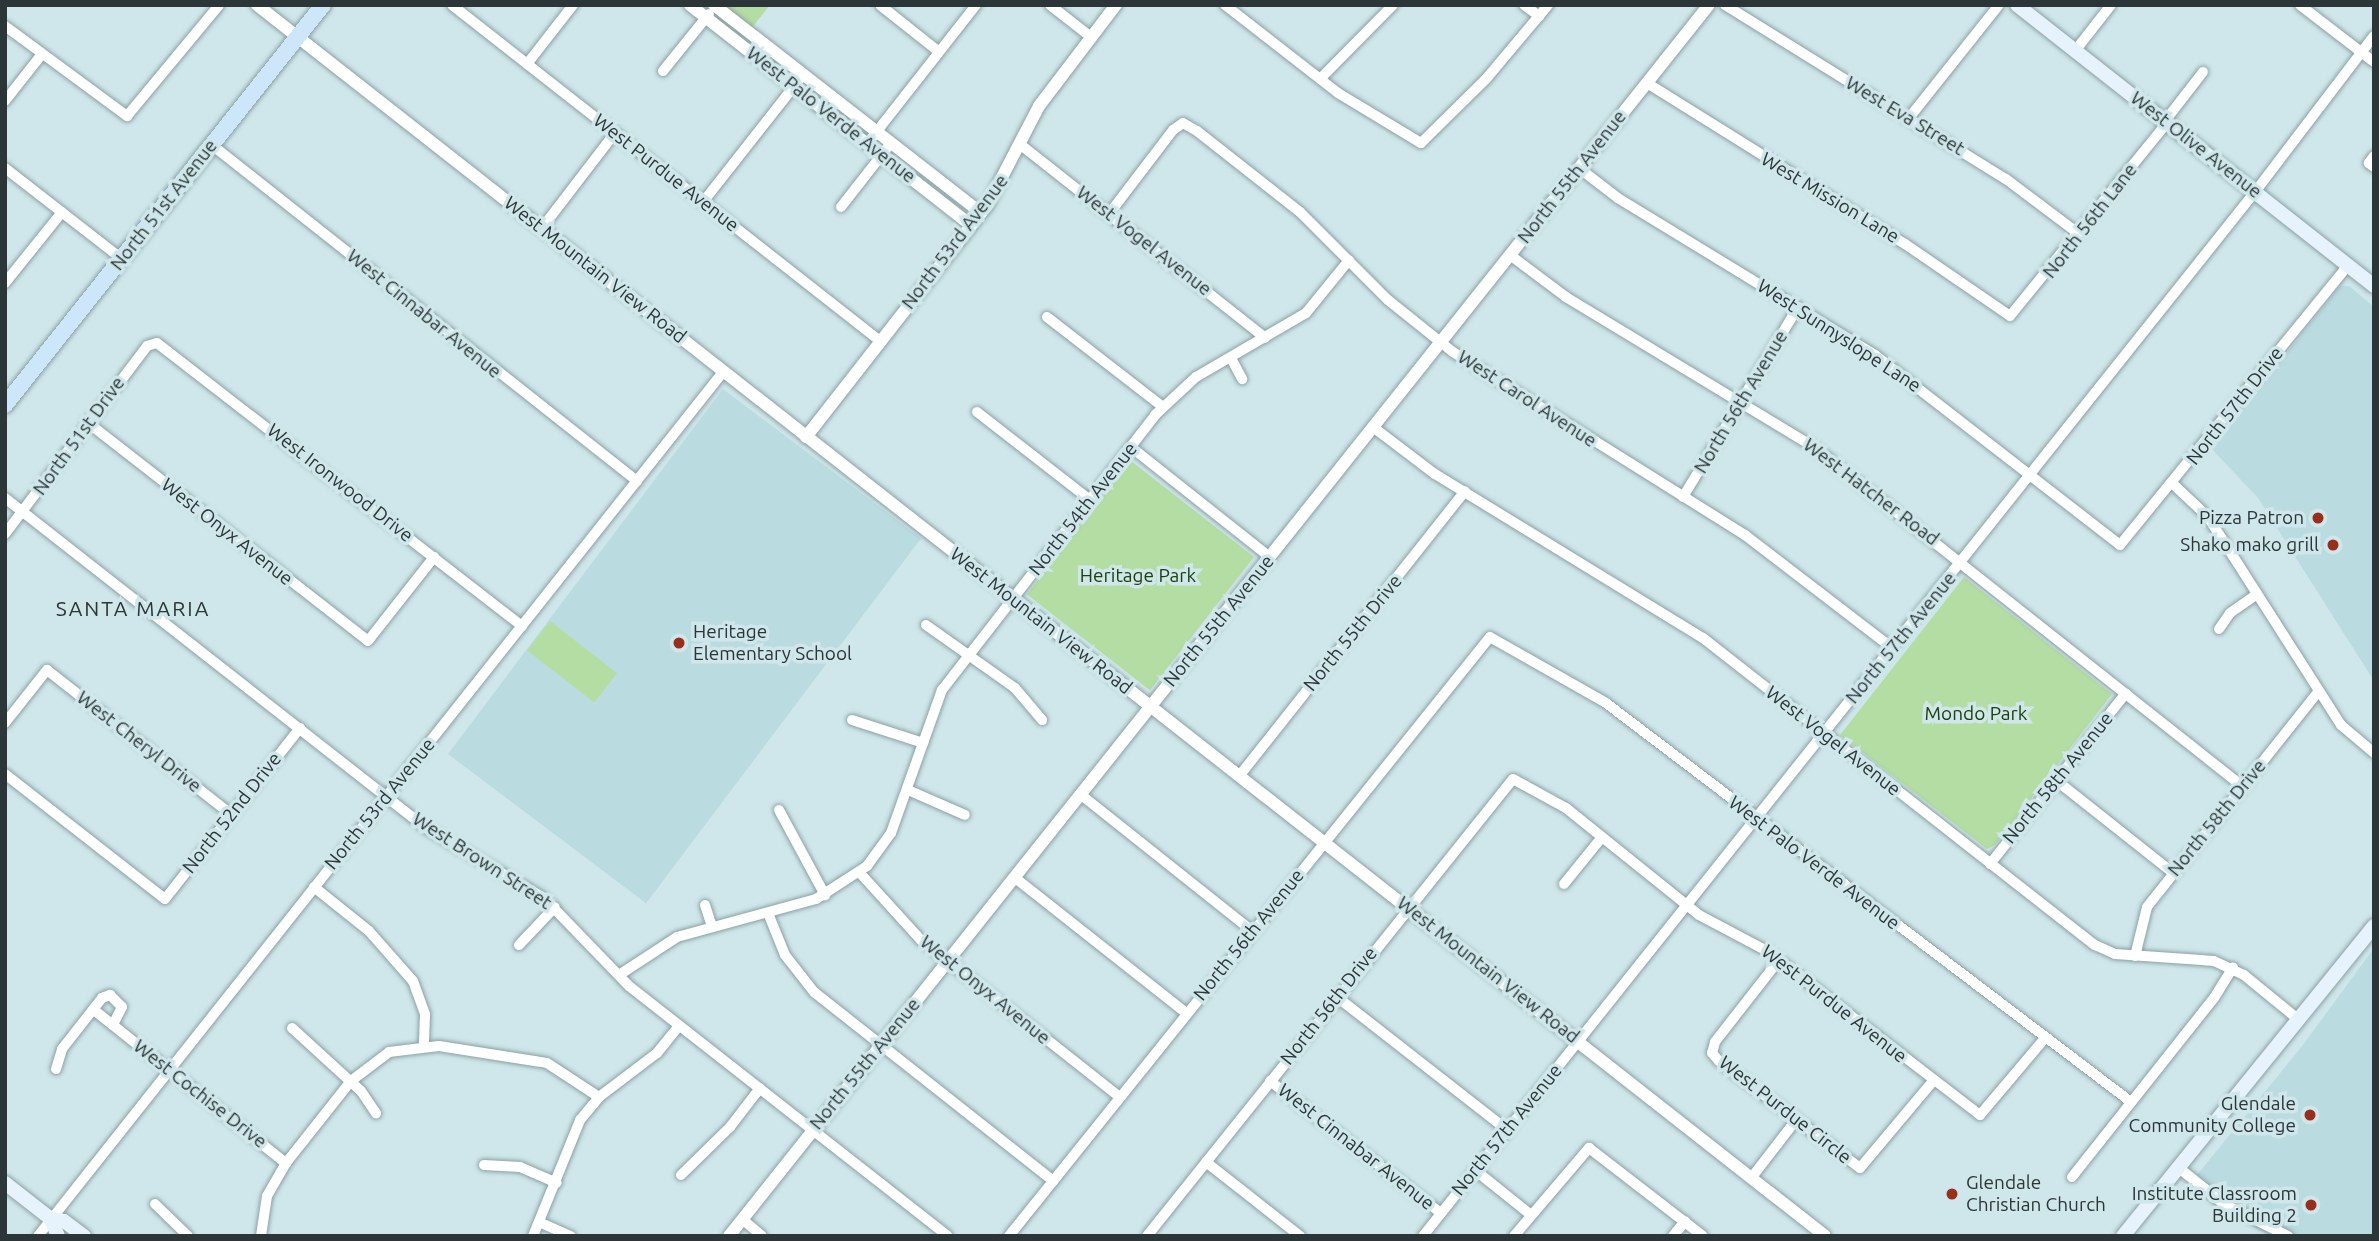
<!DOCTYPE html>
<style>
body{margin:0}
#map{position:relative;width:2379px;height:1241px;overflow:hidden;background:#cfe7ea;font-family:Ubuntu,sans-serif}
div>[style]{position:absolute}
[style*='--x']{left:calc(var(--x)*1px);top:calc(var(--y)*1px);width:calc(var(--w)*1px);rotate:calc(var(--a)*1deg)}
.built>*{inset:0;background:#badbdf;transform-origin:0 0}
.green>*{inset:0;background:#b4dda4;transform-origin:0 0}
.roads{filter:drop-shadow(0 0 2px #8ba1a4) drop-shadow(0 0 2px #8ba1a4)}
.minor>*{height:10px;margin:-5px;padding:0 5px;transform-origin:5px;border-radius:5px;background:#fff}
.tertiary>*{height:12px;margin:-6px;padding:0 6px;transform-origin:6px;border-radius:6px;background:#fff}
.secondary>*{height:14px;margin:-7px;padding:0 7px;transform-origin:7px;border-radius:7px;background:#e6f2fc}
.primary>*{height:16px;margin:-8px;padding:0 8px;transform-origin:8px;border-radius:8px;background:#cde6fa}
.dots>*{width:19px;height:19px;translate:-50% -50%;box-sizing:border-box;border:4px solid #cfe7ea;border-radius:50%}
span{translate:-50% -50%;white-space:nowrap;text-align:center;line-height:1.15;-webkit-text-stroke:7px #cfe7ea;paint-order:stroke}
.street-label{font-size:19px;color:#2c3537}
.poi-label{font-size:19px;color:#2c3537}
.right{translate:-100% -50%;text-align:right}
.left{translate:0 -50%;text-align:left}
.park-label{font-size:19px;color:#1d400a}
.neighbourhood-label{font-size:21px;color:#2c3537;letter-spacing:2px}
.frame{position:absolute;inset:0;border:7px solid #2c3537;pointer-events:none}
</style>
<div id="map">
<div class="built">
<div style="clip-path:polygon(2340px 286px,2349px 286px,2374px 307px,2374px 681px,2258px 498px,2211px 448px)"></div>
<div style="left:723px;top:389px;width:248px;height:457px;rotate:37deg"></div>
<div style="clip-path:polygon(2374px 948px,2374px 1236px,2271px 1236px,2221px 1211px,2188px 1186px,2303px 1045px)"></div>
</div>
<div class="green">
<div style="clip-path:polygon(720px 5px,770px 5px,751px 29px)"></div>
<div style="left:1131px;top:461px;width:156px;height:169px;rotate:38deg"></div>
<div style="clip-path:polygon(1964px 577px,2112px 694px,1995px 845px,1987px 849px,1840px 735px)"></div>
<div style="left:550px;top:621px;width:85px;height:37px;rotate:38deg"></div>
</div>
<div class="roads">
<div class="minor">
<div style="--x:452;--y:5;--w:544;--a:38.13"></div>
<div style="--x:880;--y:5;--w:75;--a:38.5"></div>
<div style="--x:1050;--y:5;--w:52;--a:38"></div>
<div style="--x:1225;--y:5;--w:143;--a:37.9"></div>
<div style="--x:1338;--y:93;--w:97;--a:31.1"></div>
<div style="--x:1421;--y:143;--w:91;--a:-44.6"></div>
<div style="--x:1486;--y:79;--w:97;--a:-50"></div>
<div style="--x:1524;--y:5;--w:19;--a:36"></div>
<div style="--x:1725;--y:5;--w:331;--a:31.8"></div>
<div style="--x:2006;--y:179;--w:91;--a:37"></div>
<div style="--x:2300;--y:5;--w:93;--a:37.6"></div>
<div style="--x:5;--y:26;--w:152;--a:36.4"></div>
<div style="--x:127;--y:116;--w:144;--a:-50.3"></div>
<div style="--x:2075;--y:51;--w:58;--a:-52"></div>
<div style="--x:527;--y:64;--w:75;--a:-52.1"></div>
<div style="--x:663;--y:71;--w:73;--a:-51.1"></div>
<div style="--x:1320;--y:79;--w:104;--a:-45.4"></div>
<div style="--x:1647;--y:83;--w:304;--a:32"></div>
<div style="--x:1905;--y:244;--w:127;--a:34.4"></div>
<div style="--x:2010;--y:316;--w:249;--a:-50.9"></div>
<div style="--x:5;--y:101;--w:60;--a:-51.8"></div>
<div style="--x:1909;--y:118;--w:144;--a:-51.5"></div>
<div style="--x:2165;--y:121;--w:62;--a:-52.2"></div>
<div style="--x:867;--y:144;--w:177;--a:-51.9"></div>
<div style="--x:212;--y:145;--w:542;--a:38.33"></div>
<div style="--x:1021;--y:145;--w:311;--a:38.3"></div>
<div style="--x:2374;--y:156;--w:9;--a:126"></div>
<div style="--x:2369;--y:163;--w:6;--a:39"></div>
<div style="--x:5;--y:168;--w:148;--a:37.9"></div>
<div style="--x:1579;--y:168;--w:49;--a:37.6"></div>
<div style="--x:1618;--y:198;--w:301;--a:31.4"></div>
<div style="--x:1875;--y:355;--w:310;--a:37.8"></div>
<div style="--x:2120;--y:545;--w:361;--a:-50.8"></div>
<div style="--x:703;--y:202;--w:162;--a:-51.8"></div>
<div style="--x:841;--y:207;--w:81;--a:-52"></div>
<div style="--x:1109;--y:214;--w:106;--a:-52.7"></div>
<div style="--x:1173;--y:130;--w:12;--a:-35"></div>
<div style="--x:1183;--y:123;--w:16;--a:30"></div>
<div style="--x:1197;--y:131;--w:131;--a:38.2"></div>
<div style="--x:1300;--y:212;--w:124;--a:45"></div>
<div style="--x:1388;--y:300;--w:83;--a:38.7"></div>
<div style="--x:1453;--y:352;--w:345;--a:32.1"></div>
<div style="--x:1745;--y:535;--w:185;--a:37.5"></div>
<div style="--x:542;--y:228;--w:120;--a:-52.5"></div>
<div style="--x:1510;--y:255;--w:70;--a:36.9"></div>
<div style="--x:1566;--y:297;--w:291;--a:31.2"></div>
<div style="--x:1815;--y:448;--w:545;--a:38.36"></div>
<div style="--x:5;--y:283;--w:91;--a:-51.2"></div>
<div style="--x:1047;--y:317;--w:147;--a:37.8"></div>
<div style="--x:1231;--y:358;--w:24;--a:62"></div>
<div style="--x:977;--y:412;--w:143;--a:37.9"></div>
<div style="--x:87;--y:422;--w:356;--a:37.9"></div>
<div style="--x:368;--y:641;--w:107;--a:-51.8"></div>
<div style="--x:1373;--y:427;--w:78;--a:37.2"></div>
<div style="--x:1435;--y:474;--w:314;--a:31.5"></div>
<div style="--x:1703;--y:638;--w:498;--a:38.1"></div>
<div style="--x:2095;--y:945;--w:22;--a:24"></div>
<div style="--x:2115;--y:954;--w:99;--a:4"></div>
<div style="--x:2214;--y:961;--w:33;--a:25"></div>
<div style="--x:2244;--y:975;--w:71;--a:39.3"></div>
<div style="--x:1131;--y:447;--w:177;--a:38.4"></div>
<div style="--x:2173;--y:484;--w:48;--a:43.3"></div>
<div style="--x:2208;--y:517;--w:247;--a:57.4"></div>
<div style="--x:2341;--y:725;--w:43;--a:40.3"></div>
<div style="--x:1683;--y:497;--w:222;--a:-58.8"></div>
<div style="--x:5;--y:498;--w:535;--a:38.09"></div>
<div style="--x:426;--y:828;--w:137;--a:30.7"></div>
<div style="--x:544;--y:898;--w:122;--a:46"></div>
<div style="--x:629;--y:986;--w:405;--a:38.1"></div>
<div style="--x:5;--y:534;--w:236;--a:-52.9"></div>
<div style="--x:147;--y:346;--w:10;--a:-17"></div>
<div style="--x:157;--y:343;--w:462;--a:37.8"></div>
<div style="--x:926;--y:625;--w:109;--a:35.3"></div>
<div style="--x:1015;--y:688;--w:42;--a:49.8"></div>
<div style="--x:2219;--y:629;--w:19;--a:-55"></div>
<div style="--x:2230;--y:613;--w:33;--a:-35"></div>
<div style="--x:852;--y:720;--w:75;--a:17.9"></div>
<div style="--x:5;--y:723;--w:68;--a:-51.6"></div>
<div style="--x:47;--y:670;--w:235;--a:38.1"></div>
<div style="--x:5;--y:774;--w:203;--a:38"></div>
<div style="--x:165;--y:899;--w:218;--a:-51.7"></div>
<div style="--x:1240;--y:775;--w:362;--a:-51.6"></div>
<div style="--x:2057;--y:781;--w:148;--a:38.4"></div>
<div style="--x:908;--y:790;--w:62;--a:23.7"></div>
<div style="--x:1080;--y:794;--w:220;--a:38.5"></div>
<div style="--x:779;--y:810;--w:97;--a:61.6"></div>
<div style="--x:1990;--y:864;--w:218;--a:-51.5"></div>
<div style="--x:860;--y:873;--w:91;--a:47.7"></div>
<div style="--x:921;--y:940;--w:253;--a:38.3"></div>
<div style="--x:1014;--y:877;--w:219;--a:38.3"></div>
<div style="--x:1564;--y:884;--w:60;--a:-51"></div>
<div style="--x:314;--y:887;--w:70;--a:38.7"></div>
<div style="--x:369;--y:931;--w:67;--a:48.7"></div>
<div style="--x:413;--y:981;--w:35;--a:70"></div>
<div style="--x:425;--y:1014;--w:31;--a:92"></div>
<div style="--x:705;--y:905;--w:22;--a:72"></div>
<div style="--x:768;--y:913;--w:45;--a:68"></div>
<div style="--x:785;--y:955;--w:47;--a:51.9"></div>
<div style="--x:814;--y:992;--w:305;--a:38.3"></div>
<div style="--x:519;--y:945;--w:52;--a:-46.5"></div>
<div style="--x:2135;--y:956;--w:50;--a:-76.2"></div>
<div style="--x:2147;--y:907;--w:276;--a:-51.5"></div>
<div style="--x:1779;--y:960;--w:104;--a:128"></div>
<div style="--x:1715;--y:1042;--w:11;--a:105"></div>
<div style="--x:1712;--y:1053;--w:11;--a:49"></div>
<div style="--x:1719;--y:1061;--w:177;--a:37.2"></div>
<div style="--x:1860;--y:1168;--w:114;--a:-50"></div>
<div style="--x:619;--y:975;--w:69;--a:-33.2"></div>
<div style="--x:677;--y:937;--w:144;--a:-15.3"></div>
<div style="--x:816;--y:899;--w:61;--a:-32.9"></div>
<div style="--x:867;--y:866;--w:41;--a:-54"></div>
<div style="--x:891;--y:833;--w:152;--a:-70.4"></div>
<div style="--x:942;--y:690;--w:348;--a:-52.2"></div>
<div style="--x:1155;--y:415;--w:56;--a:-42.8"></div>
<div style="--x:1196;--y:377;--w:127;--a:-30.2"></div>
<div style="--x:1306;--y:313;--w:68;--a:-50.9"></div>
<div style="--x:1337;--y:997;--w:216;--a:38"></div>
<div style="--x:94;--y:1010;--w:246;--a:38.6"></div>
<div style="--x:292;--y:1028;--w:93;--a:42.4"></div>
<div style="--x:361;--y:1091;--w:27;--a:56"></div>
<div style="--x:56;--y:1069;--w:21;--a:-73"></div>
<div style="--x:62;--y:1049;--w:65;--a:-51.9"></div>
<div style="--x:102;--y:998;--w:9;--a:-21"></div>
<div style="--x:110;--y:995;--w:17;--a:45"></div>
<div style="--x:122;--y:1007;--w:20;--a:117"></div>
<div style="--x:1270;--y:1081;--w:216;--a:37.7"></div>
<div style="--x:1206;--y:1162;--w:120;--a:38.2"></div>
<div style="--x:484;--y:1165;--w:36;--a:3"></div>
<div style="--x:520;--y:1167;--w:40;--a:23.4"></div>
<div style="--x:2179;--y:1168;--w:58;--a:38.7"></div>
<div style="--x:2224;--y:1204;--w:72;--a:26.6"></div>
<div style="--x:1475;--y:1170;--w:72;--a:38.8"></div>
<div style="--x:681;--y:1175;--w:69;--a:-44.4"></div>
<div style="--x:730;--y:1127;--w:49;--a:-52.4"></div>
<div style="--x:1752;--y:1177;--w:72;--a:-52.3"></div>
<div style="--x:2072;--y:1177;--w:228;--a:-51.6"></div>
<div style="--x:2214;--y:998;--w:36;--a:-58"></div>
<div style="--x:155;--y:1204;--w:46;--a:44.1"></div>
<div style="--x:742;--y:1219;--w:26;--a:40"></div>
<div style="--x:539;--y:1222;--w:35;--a:24"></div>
<div style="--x:38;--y:1236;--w:1103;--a:-51.59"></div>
<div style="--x:261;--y:1236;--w:40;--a:-81.5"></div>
<div style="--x:267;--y:1196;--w:38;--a:-60"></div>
<div style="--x:286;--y:1163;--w:105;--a:-51.6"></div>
<div style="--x:351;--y:1081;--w:48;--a:-37.3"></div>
<div style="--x:389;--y:1052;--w:50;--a:-6.8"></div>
<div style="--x:439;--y:1046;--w:109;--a:8.9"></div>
<div style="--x:547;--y:1063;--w:62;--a:33.2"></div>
<div style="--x:533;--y:1236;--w:125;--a:-67.9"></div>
<div style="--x:580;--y:1120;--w:30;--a:-50"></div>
<div style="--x:599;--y:1097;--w:73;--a:-37.2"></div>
<div style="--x:657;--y:1053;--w:35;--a:-51"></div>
<div style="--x:1009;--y:1236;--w:768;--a:-51.24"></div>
<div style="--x:1490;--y:637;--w:133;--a:29.6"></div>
<div style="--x:1606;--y:703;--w:659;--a:37.23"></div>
<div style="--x:1147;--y:1236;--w:585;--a:-51.31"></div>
<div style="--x:1513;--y:779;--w:60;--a:28.7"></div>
<div style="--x:1566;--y:808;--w:171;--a:38.8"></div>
<div style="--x:1699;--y:915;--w:77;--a:27.9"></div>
<div style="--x:1767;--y:951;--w:269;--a:37.6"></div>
<div style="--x:1980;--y:1115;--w:101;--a:-49.8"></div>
<div style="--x:1423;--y:1236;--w:1335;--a:-51.45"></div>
<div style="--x:2255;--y:192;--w:196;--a:-52.7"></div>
<div style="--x:1514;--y:1236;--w:116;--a:-49.6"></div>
<div style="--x:1589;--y:1148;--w:144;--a:37.7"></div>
<div style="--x:1673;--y:1236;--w:19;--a:-51"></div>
</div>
<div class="tertiary">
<div style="--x:257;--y:5;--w:1993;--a:38.13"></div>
<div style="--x:690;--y:5;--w:357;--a:38.1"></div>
<div style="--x:714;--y:5;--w:338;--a:37.9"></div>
<div style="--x:806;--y:437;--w:296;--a:-52"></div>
<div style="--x:988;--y:204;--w:110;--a:-62.5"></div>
<div style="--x:1039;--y:106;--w:127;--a:-52.7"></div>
<div style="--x:729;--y:1236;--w:1573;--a:-51.48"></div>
</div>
<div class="secondary">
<div style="--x:2017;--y:5;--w:454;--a:38.2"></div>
<div style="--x:5;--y:1183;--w:58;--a:38"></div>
<div style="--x:51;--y:1219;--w:13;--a:9"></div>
<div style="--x:64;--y:1221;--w:25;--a:37"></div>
<div style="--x:51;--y:1219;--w:18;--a:68"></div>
<div style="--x:2123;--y:1236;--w:399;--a:-51"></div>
</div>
<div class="primary">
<div style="--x:5;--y:405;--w:511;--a:-51.52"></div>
</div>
</div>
<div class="dots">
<div style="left:2318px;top:518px;background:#982f1d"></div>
<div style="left:2333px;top:545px;background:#982f1d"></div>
<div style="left:679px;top:643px;background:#982f1d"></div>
<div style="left:2310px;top:1115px;background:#982f1d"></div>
<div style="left:1952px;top:1194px;background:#982f1d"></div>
<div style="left:2311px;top:1205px;background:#982f1d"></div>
</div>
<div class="street-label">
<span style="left:831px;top:115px;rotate:38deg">West Palo Verde Avenue</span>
<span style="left:1905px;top:116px;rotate:31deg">West Eva Street</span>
<span style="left:2196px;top:145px;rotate:38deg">West Olive Avenue</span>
<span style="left:666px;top:173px;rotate:38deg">West Purdue Avenue</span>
<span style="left:1572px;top:177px;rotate:-52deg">North 55th Avenue</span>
<span style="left:1830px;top:198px;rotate:31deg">West Mission Lane</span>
<span style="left:164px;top:205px;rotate:-52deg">North 51st Avenue</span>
<span style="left:2090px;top:221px;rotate:-52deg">North 56th Lane</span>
<span style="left:1144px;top:241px;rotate:38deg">West Vogel Avenue</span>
<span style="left:955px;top:242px;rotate:-53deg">North 53rd Avenue</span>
<span style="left:595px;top:270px;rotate:38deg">West Mountain View Road</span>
<span style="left:424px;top:314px;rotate:39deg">West Cinnabar Avenue</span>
<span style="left:1839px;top:336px;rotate:33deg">West Sunnyslope Lane</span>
<span style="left:1527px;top:399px;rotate:33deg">West Carol Avenue</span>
<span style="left:1741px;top:402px;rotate:-59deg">North 56th Avenue</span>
<span style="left:2235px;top:406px;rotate:-52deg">North 57th Drive</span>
<span style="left:79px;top:436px;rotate:-54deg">North 51st Drive</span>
<span style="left:340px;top:483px;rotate:38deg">West Ironwood Drive</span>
<span style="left:1871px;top:492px;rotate:37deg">West Hatcher Road</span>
<span style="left:1083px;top:509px;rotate:-52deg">North 54th Avenue</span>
<span style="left:227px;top:532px;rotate:38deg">West Onyx Avenue</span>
<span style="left:1041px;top:621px;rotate:38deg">West Mountain View Road</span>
<span style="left:1219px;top:621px;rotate:-51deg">North 55th Avenue</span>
<span style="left:1353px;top:633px;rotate:-51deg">North 55th Drive</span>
<span style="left:1901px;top:638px;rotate:-51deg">North 57th Avenue</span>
<span style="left:1833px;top:741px;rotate:38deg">West Vogel Avenue</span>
<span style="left:139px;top:742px;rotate:38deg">West Cheryl Drive</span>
<span style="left:2058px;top:778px;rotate:-51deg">North 58th Avenue</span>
<span style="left:380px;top:804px;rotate:-51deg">North 53rd Avenue</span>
<span style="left:232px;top:813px;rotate:-52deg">North 52nd Drive</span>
<span style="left:2217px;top:818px;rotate:-51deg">North 58th Drive</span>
<span style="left:482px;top:861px;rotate:33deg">West Brown Street</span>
<span style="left:1814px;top:863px;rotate:37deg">West Palo Verde Avenue</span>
<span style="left:1249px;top:935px;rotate:-51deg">North 56th Avenue</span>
<span style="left:1488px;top:970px;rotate:38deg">West Mountain View Road</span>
<span style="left:985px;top:990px;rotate:39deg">West Onyx Avenue</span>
<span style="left:1834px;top:1004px;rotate:38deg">West Purdue Avenue</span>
<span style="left:1329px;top:1006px;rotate:-52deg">North 56th Drive</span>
<span style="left:865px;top:1064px;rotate:-51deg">North 55th Avenue</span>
<span style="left:200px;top:1094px;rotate:38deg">West Cochise Drive</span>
<span style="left:1785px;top:1110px;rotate:38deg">West Purdue Circle</span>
<span style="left:1507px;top:1130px;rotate:-51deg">North 57th Avenue</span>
<span style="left:1356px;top:1147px;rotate:38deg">West Cinnabar Avenue</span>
</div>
<div class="poi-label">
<span class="right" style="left:2304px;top:518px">Pizza Patron</span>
<span class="right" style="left:2319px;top:545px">Shako mako grill</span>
<span class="left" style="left:693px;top:643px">Heritage<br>Elementary School</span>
<span class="right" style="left:2296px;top:1115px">Glendale<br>Community College</span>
<span class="left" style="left:1966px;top:1194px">Glendale<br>Christian Church</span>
<span class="right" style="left:2297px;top:1205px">Institute Classroom<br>Building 2</span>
</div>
<div class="park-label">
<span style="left:1138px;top:576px">Heritage Park</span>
<span style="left:1976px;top:714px">Mondo Park</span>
</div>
<div class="neighbourhood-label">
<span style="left:133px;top:608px">SANTA MARIA</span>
</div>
<div class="frame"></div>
</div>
